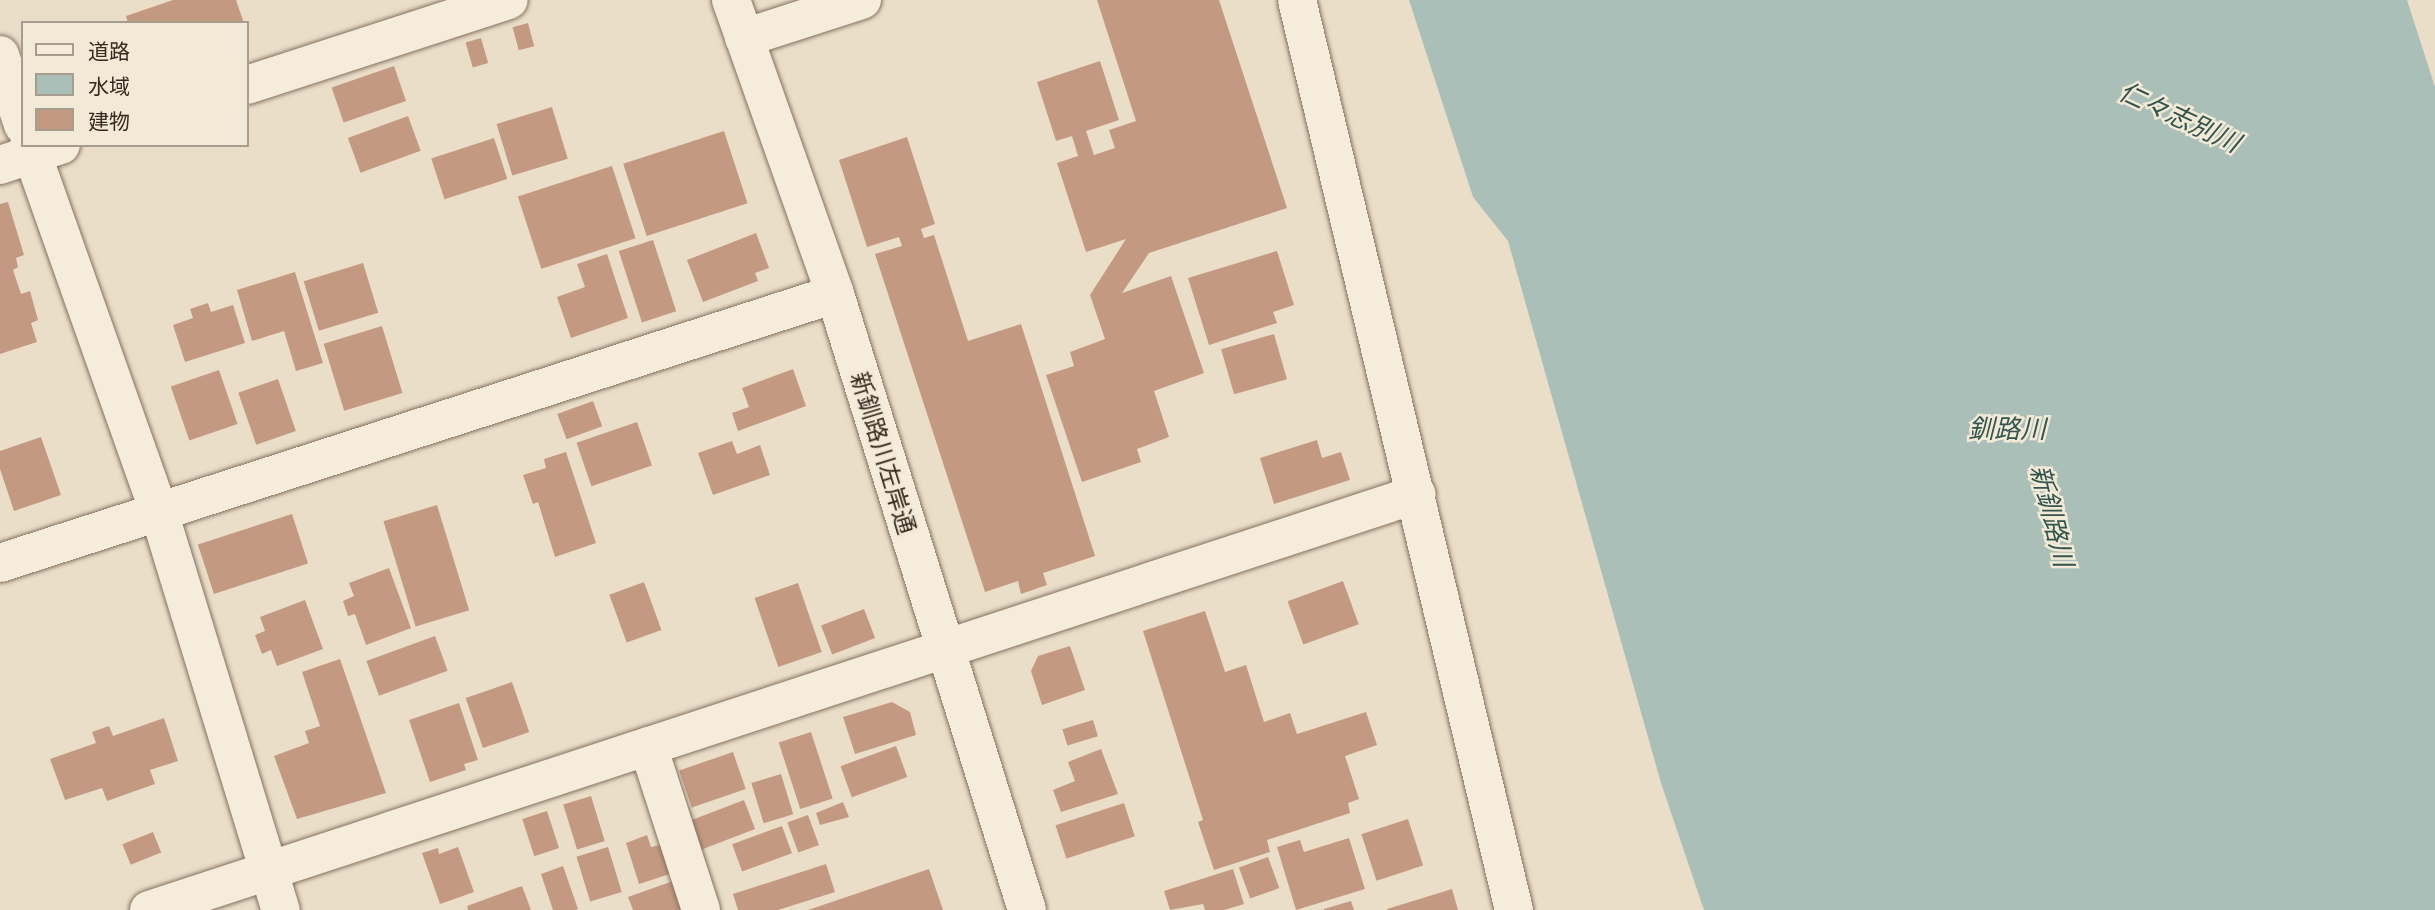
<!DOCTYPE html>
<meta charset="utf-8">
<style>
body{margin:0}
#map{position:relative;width:2435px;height:910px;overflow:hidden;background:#eadec9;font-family:"Zilla Slab","Noto Sans JP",serif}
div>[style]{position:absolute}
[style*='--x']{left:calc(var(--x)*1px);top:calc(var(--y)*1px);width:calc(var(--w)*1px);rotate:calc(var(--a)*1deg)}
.water>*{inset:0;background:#a9bfb7}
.building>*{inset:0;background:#c49982;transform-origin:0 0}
.roads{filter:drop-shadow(0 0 2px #84715f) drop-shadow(0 0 2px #84715f)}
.minor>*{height:38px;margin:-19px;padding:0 19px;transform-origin:19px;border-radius:19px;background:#f6ecdb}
span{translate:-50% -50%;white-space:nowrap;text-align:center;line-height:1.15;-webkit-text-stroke:5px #f2e9d7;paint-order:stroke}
.street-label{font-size:24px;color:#362a21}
.water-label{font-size:26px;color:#325550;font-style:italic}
.legend{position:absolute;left:21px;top:21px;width:228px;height:126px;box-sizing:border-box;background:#f2e9d7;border:2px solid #a79d8e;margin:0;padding:9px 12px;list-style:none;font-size:21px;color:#362a21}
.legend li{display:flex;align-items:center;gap:14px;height:35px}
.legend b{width:35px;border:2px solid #a79d8e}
</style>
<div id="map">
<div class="water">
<div style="clip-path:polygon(1409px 0,2407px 0,2435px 87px,2435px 910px,1704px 910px,1661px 783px,1508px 241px,1473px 197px)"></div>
</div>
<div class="building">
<div style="clip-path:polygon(173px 0,236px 0,244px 23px,128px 23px,126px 16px)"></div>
<div style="clip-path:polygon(1097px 0,1219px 0,1287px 208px,1149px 253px,1122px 293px,1171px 276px,1204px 373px,1154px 391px,1169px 437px,1137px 449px,1141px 462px,1082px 482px,1046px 375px,1074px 366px,1070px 352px,1105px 339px,1090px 295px,1126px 239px,1086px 252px,1057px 163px,1078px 156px,1072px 136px,1056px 141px,1037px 82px,1100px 61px,1119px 120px,1086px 131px,1094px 155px,1115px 148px,1109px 130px,1136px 121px)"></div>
<div style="left:528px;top:23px;width:24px;height:16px;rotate:75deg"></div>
<div style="left:481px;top:38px;width:26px;height:16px;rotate:74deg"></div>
<div style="left:394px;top:66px;width:37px;height:66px;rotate:71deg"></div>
<div style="left:552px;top:107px;width:54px;height:58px;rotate:73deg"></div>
<div style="left:408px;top:116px;width:37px;height:64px;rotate:70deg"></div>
<div style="left:724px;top:131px;width:76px;height:106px;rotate:72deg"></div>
<div style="clip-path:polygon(907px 137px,935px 224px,921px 229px,924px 238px,934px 235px,968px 341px,1021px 324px,1095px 556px,1043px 573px,1047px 585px,1021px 594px,1018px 581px,985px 592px,875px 254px,902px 246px,899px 237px,867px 247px,839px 160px)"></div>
<div style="left:494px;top:138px;width:43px;height:66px;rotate:72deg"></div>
<div style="left:612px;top:166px;width:76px;height:99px;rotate:72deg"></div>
<div style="clip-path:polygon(8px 202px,24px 255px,16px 258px,18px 267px,13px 270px,21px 294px,30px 291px,38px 320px,31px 323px,37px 342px,0 354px,0 204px)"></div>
<div style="clip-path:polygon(756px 233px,769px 268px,755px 273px,758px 281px,703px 302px,687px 260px)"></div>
<div style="left:653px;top:240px;width:75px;height:36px;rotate:72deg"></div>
<div style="clip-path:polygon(1277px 251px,1294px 305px,1273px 312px,1277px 323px,1209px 345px,1188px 278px)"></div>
<div style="clip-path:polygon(607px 254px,628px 318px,571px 338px,557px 297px,585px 287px,577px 264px)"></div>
<div style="left:363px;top:263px;width:52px;height:62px;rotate:73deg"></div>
<div style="clip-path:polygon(295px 272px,323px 363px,296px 371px,284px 331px,252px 341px,237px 290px)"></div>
<div style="clip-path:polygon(208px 303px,211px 312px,233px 305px,245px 343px,185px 362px,173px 325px,193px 318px,190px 309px)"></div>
<div style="left:382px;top:326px;width:70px;height:61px;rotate:73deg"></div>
<div style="left:1274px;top:334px;width:47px;height:55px;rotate:74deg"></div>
<div style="clip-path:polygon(793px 369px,806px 406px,738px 431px,732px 413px,749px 407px,742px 388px)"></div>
<div style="left:219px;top:370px;width:57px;height:51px;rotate:71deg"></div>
<div style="left:278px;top:379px;width:55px;height:42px;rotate:71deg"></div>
<div style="left:593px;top:401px;width:27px;height:38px;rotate:70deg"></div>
<div style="left:637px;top:422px;width:46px;height:64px;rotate:71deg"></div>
<div style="clip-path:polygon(41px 437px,61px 495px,14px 511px,0 469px,0 451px)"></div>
<div style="clip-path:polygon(1317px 440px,1322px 458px,1341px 452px,1350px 480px,1274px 504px,1260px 458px)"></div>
<div style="clip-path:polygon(732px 441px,737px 454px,760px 445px,770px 475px,713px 495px,698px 453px)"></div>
<div style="clip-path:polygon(566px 452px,596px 543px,555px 557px,538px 502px,533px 504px,523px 475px,546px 468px,544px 459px)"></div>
<div style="left:437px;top:505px;width:110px;height:56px;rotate:73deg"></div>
<div style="left:292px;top:514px;width:52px;height:99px;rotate:72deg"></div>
<div style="clip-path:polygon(389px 568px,411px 628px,366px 645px,355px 614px,348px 616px,343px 601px,354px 596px,349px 583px)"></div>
<div style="left:1343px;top:581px;width:46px;height:59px;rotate:70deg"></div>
<div style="left:644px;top:582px;width:51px;height:37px;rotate:70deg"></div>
<div style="left:798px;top:583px;width:73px;height:46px;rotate:71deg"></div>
<div style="clip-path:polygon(305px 600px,323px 649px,277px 666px,271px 650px,262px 654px,255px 635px,265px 631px,260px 617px)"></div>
<div style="left:864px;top:609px;width:31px;height:46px;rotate:69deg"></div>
<div style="clip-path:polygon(1205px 611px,1225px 672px,1246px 665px,1264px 722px,1290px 713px,1297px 734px,1366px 712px,1377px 745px,1345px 756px,1359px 799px,1348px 803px,1350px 813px,1267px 840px,1270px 852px,1214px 870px,1198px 822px,1203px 820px,1143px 631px)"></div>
<div style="left:435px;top:636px;width:37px;height:73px;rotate:70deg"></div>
<div style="clip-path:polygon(1070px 646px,1085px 690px,1042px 705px,1031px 671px,1038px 656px)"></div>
<div style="clip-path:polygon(340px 659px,386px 793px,297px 819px,274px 756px,309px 743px,305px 731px,320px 726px,302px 672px)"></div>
<div style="left:512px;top:682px;width:53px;height:49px;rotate:71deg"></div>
<div style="clip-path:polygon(892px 702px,910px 712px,916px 735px,855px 754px,843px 717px)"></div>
<div style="clip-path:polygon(459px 703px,478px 760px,464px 764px,466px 770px,430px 782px,409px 720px)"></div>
<div style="clip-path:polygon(164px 718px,178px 761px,150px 770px,155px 784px,107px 801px,102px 788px,65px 800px,50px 759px,96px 743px,92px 732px,109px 726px,113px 736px)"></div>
<div style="left:1093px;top:720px;width:17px;height:32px;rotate:73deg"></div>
<div style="left:811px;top:732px;width:70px;height:34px;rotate:72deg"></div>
<div style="left:896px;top:746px;width:33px;height:59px;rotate:70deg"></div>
<div style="clip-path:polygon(1101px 749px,1118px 794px,1061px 812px,1053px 790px,1075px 781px,1068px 762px)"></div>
<div style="left:733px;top:752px;width:39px;height:57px;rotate:71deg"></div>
<div style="left:781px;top:774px;width:42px;height:31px;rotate:73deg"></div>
<div style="left:591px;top:796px;width:47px;height:29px;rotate:73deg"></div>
<div style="left:744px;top:800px;width:31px;height:58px;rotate:69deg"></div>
<div style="clip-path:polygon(843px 802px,849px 817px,820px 825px,816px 813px)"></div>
<div style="left:1124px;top:803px;width:35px;height:72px;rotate:72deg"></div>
<div style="left:547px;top:811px;width:39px;height:26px;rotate:72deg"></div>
<div style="left:808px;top:815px;width:32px;height:22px;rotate:70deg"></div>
<div style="left:1408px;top:819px;width:49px;height:49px;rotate:72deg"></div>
<div style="left:782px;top:826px;width:29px;height:53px;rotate:70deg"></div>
<div style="left:153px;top:832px;width:22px;height:33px;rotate:68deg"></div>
<div style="clip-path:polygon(647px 835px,651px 847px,660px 845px,676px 872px,639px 884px,626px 843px)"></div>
<div style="clip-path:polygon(1349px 838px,1365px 889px,1296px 910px,1277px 847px,1300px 840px,1304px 852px)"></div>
<div style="clip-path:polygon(458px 847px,474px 892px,440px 904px,422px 853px,438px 848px,439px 854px)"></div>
<div style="left:608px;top:847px;width:47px;height:33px;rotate:73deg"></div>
<div style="left:1268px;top:857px;width:33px;height:31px;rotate:70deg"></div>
<div style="clip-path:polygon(826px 864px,835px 892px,778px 910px,738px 910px,733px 894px)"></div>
<div style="clip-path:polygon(563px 866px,578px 909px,575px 910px,553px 910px,541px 874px)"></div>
<div style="clip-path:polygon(929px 869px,943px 910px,808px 910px)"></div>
<div style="clip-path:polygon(1233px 869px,1244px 904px,1224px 910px,1205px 910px,1203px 904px,1170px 910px,1164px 891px)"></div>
<div style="clip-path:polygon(676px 880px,687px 910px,633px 910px,628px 897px)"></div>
<div style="clip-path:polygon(522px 886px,531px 910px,468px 910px,467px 906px)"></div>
<div style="clip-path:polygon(1452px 889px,1458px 910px,1387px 910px,1387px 909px)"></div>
<div style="clip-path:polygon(1351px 901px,1354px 910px,1324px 910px,1324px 909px)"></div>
</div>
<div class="roads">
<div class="minor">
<div style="--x:731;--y:0;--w:312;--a:70.5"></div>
<div style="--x:835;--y:294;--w:645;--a:72.69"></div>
<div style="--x:1297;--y:0;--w:936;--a:76.59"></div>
<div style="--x:744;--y:38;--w:124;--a:-17.9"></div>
<div style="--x:0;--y:55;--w:74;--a:71.8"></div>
<div style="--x:247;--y:85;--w:275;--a:-18"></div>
<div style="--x:29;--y:145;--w:389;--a:70.5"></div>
<div style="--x:159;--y:512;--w:416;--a:73"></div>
<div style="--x:0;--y:165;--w:64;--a:-18.2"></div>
<div style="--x:0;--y:563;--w:877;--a:-17.86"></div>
<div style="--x:648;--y:746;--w:172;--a:72.1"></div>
<div style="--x:149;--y:910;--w:1334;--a:-18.16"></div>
</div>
</div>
<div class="street-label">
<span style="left:883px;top:453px;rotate:73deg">新釧路川左岸通</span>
</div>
<div class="water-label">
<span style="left:2179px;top:118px;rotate:25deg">仁々志別川</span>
<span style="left:2007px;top:430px">釧路川</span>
<span style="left:2051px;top:516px;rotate:76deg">新釧路川</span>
</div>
<ul class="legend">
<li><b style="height:9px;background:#f6ecdb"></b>道路</li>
<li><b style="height:19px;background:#a9bfb7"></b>水域</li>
<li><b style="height:19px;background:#c49982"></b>建物</li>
</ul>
</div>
